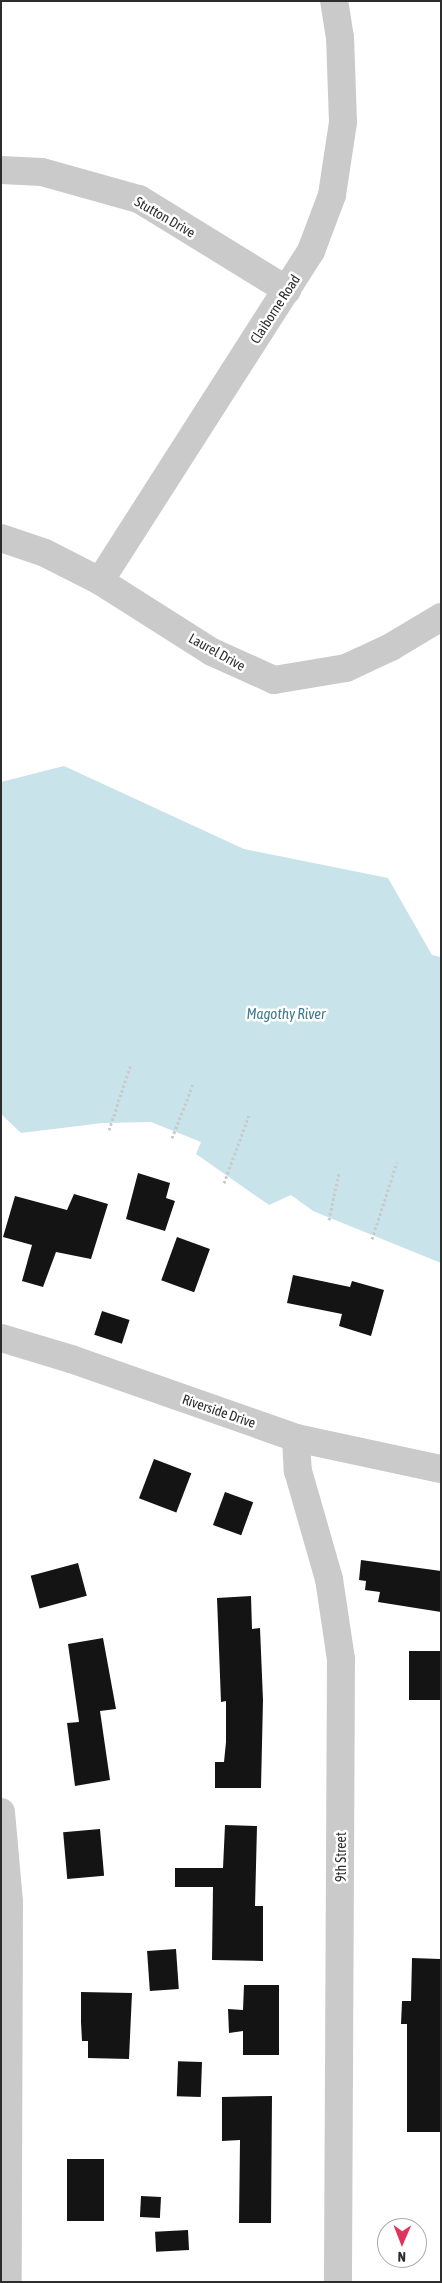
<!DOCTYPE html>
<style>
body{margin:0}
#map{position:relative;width:442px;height:2283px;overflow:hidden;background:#fff;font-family:"Asap Condensed",sans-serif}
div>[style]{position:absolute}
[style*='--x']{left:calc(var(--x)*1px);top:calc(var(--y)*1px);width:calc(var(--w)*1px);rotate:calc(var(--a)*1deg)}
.water>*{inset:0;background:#c8e3ea}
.building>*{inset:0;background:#141414;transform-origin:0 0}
.path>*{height:3px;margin-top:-1.5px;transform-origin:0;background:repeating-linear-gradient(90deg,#cacaca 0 2.5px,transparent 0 5px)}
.minor>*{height:28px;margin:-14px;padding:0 14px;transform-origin:14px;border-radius:14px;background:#cacaca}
span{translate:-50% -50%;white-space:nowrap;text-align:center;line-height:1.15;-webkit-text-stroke:5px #fff;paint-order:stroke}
.street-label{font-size:14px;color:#2d2d2d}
.water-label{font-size:15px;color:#3e7b8d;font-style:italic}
.frame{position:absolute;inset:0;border:2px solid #2d2d2d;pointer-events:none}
.north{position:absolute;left:377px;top:2218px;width:50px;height:50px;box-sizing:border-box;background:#fff;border:1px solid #ababab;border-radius:50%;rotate:181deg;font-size:14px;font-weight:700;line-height:20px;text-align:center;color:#2d2d2d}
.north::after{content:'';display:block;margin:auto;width:18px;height:22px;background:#e0335d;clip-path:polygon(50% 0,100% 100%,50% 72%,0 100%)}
</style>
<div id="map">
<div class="water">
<div style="clip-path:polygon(64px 766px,244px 849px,388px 878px,432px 955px,441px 957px,441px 1263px,313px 1211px,291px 1195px,269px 1205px,196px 1154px,201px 1142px,151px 1122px,103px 1123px,21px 1133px,1px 1114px,1px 782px)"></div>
</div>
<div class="building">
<div style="clip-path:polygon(138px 1173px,170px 1183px,166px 1198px,175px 1201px,165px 1231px,126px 1219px)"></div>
<div style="clip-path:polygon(74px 1194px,108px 1204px,91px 1259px,56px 1252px,43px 1287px,22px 1281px,32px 1245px,3px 1237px,15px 1196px,67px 1210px)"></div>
<div style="left:177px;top:1237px;width:35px;height:46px;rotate:20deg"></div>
<div style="clip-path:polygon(293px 1275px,350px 1287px,352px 1281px,384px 1290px,371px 1336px,339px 1326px,342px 1314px,287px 1303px)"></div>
<div style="left:102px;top:1311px;width:29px;height:25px;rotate:18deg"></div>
<div style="left:154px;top:1459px;width:40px;height:42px;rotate:21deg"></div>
<div style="left:225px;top:1492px;width:30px;height:35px;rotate:20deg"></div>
<div style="clip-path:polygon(361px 1560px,441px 1571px,441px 1612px,378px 1602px,380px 1592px,365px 1590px,366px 1581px,359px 1580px)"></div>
<div style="left:78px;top:1563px;width:34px;height:49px;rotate:75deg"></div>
<div style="clip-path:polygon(251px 1596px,252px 1629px,260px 1628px,263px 1700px,261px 1788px,215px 1788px,215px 1762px,224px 1762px,226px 1742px,226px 1701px,221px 1702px,217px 1598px)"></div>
<div style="clip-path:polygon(103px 1638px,116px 1709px,100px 1711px,110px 1780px,75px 1786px,67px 1723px,79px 1722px,68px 1644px)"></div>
<div style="left:409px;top:1651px;width:32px;height:49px"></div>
<div style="clip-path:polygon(225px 1825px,257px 1826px,255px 1906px,263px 1906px,263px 1961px,212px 1960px,213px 1887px,175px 1887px,175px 1868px,223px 1868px)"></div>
<div style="left:100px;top:1829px;width:47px;height:37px;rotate:85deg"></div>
<div style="left:176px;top:1949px;width:40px;height:29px;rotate:86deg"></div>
<div style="clip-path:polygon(412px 1958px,440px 1959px,440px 2132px,407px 2132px,407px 2024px,401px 2024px,402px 2001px,411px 2001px)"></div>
<div style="clip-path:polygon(244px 1985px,279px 1985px,279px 2055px,243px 2055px,243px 2031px,229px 2033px,228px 2009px,243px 2010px)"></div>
<div style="clip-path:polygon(81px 1992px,132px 1993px,129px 2059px,88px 2058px,88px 2041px,82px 2041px,81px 2022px)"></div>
<div style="left:202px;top:2062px;width:35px;height:24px;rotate:92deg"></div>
<div style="clip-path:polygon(272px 2096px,271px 2223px,239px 2223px,240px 2140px,222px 2141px,222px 2097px)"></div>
<div style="left:67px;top:2159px;width:37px;height:62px"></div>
<div style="left:161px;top:2197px;width:21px;height:20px;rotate:93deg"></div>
<div style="left:188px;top:2230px;width:20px;height:33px;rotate:87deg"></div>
</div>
<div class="path">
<div style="--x:109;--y:1130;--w:70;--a:-71.6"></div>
<div style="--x:172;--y:1138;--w:60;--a:-68.6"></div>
<div style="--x:224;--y:1183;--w:72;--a:-69.8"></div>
<div style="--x:329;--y:1220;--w:49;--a:-78.2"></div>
<div style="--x:372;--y:1239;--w:81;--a:-72"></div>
</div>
<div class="minor">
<div style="--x:1;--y:170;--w:41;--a:2.8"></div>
<div style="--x:42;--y:172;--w:101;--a:15.6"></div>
<div style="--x:139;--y:199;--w:174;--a:31.6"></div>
<div style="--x:1;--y:538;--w:46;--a:18.8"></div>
<div style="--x:45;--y:553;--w:62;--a:27"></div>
<div style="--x:100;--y:581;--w:133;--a:32.4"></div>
<div style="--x:212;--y:652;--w:68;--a:24.3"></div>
<div style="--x:274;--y:680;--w:73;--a:-9.5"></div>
<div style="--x:346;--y:668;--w:50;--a:-25"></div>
<div style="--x:391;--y:647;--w:58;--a:-31"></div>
<div style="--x:100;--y:581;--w:392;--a:-57.4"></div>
<div style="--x:311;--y:251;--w:60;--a:-69.4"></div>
<div style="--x:332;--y:195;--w:74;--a:-81.4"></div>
<div style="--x:343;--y:122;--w:84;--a:-92"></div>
<div style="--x:340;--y:38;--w:37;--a:-99"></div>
<div style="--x:1;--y:1338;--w:73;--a:16.7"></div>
<div style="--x:71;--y:1359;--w:238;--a:19.3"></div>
<div style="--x:296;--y:1438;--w:148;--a:12.1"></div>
<div style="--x:296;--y:1438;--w:33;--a:87"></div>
<div style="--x:298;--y:1471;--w:112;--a:74"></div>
<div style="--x:329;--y:1579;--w:81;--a:81.5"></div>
<div style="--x:341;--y:1659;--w:623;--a:90.28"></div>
<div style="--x:1;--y:1812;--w:90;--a:84.9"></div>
<div style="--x:9;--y:1902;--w:380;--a:90.2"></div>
</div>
<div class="street-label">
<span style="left:165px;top:217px;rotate:30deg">Stutton Drive</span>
<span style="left:275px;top:309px;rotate:-57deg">Claiborne Road</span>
<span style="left:217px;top:652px;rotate:29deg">Laurel Drive</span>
<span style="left:219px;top:1411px;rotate:19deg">Riverside Drive</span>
<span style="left:341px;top:1857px;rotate:-90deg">9th Street</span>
</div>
<div class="water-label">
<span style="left:286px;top:1014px">Magothy River</span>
</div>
<div class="frame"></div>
<div class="north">N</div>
</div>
